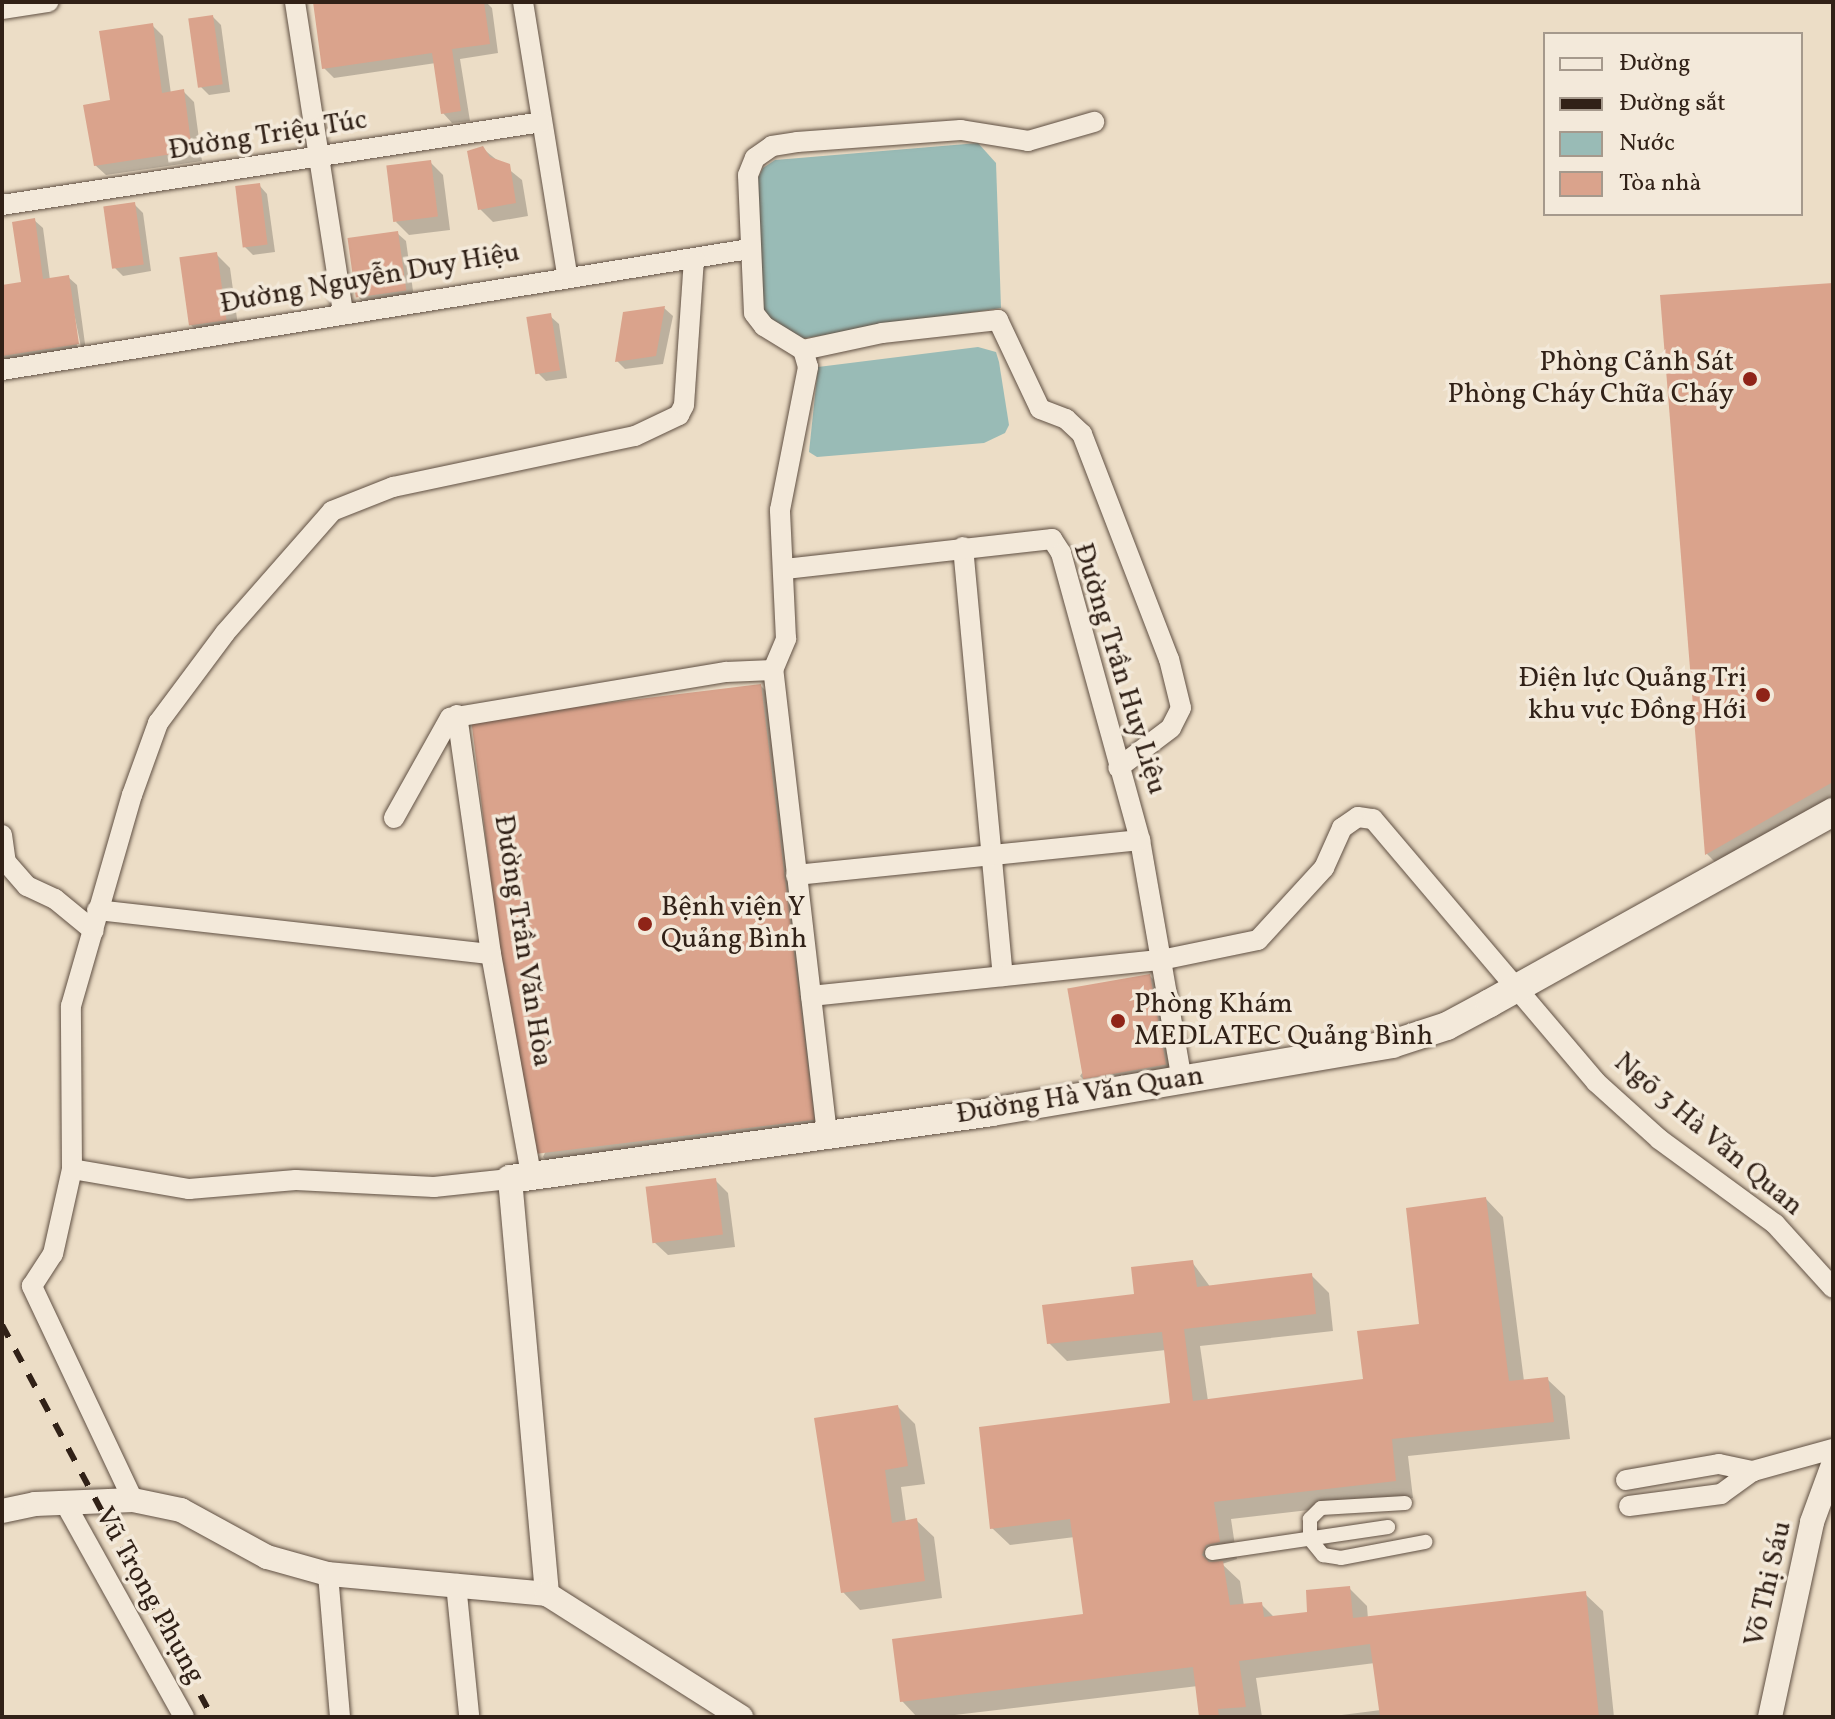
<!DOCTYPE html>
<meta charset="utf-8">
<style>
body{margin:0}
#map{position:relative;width:1835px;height:1719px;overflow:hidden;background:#ecddc6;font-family:Vollkorn,serif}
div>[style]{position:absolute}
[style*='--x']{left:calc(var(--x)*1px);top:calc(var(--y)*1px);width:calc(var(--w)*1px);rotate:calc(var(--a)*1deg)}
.water>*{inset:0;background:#99bbb6}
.shadow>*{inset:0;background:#0003}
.building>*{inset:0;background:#daa38c;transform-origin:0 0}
.roads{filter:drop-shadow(0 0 2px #605043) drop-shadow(0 0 2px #605043)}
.pedestrian>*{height:14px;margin:-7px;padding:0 7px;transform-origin:7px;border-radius:7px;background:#f3e9da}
.minor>*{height:20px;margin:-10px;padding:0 10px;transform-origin:10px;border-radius:10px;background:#f3e9da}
.tertiary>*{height:24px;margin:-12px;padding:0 12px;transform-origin:12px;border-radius:12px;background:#f3e9da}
.secondary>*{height:28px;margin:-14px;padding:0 14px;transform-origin:14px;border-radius:14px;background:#f3e9da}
.rail>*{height:6px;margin-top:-3px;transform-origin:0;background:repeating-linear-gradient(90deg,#312117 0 14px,transparent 0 28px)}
.dots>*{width:22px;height:22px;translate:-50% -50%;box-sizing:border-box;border:4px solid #f3e9da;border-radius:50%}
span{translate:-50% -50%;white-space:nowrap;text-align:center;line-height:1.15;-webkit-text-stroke:7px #f3e9da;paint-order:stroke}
.street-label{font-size:28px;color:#312117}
.poi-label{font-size:28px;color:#312117}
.right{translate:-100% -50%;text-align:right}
.left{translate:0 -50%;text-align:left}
.frame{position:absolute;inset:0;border:4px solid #312117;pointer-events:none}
.legend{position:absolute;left:1543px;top:32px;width:260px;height:184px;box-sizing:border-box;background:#f3e9da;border:2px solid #a5998c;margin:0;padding:10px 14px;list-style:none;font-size:24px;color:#312117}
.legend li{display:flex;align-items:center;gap:16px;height:40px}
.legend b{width:40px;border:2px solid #a5998c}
</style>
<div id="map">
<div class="water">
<div style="clip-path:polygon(978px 143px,996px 163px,1001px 308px,799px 339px,760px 316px,757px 180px,763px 168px,775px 160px)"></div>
<div style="clip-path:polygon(978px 347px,996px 352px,999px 362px,1009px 425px,1005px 433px,984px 443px,817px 457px,809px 452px,818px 367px)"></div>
</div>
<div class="shadow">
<div style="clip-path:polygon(315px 2px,486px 2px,492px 8px,498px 53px,460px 59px,470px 121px,452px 123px,443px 113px,436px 63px,334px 78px,324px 68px)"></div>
<div style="clip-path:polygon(213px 17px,221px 25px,230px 92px,209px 95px,200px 86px)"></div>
<div style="clip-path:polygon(152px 25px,163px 36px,171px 94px,184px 92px,194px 102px,202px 161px,106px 175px,95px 165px,112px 102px)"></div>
<div style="clip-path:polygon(482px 148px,522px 180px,528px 216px,493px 222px,480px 209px)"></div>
<div style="clip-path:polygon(430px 162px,443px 175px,450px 230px,409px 235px,396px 222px)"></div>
<div style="clip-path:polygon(259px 185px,267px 194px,275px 252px,253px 255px,244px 246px)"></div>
<div style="clip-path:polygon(134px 204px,143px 213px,151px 271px,123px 276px,114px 267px)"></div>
<div style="clip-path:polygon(34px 220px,43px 228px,50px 280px,68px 277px,77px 285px,86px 351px,82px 352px,68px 284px,78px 353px,2px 365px,2px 287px,24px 284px)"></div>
<div style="clip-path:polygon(397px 233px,406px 241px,414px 298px,367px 306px,359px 298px)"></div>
<div style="clip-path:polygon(217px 255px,230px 268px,239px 333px,204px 338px,191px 325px)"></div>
<div style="clip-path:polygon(1833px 285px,1833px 812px,1725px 872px,1707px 854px,1662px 297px)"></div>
<div style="clip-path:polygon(664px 308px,673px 316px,663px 364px,625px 369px,617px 361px)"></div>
<div style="clip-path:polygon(550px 316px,559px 324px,567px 378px,546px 381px,538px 373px)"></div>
<div style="clip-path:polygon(761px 686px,787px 712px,837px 1146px,569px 1183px,543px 1157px)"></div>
<div style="clip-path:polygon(1150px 976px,1176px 1003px,1191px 1091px,1106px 1102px,1080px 1076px)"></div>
<div style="clip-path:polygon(715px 1180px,728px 1193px,735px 1247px,668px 1255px,654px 1242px)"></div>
<div style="clip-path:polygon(1486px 1199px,1503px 1217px,1524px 1381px,1547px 1379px,1565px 1396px,1570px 1439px,1408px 1456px,1413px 1498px,1231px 1519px,1237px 1559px,1222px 1564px,1240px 1581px,1244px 1606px,1261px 1604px,1275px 1618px,1310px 1614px,1349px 1588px,1367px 1606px,1368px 1619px,1585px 1594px,1603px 1611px,1614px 1717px,1326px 1717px,1381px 1710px,1375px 1663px,1256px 1678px,1262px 1717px,1201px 1717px,1198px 1686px,938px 1717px,917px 1717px,902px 1701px,1085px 1615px,1075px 1537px,1010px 1545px,992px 1528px,1173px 1405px,1166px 1350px,1067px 1361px,1049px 1343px,1192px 1262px,1211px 1288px,1311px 1275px,1329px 1293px,1333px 1331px,1200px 1346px,1208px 1401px,1365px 1381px,1421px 1326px)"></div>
<div style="clip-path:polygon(898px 1407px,915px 1424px,925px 1484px,901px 1487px,906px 1522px,916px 1520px,934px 1537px,942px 1598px,860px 1610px,843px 1592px)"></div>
</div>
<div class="building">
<div style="clip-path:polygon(313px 2px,484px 2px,490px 44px,452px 49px,461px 111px,441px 114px,432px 53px,322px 69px)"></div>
<div style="left:213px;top:15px;width:70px;height:25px;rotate:82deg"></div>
<div style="clip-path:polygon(153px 23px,162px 93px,184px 89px,192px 151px,94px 166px,83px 105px,110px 100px,99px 31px)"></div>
<div style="clip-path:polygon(483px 146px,490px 157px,510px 164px,516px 203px,478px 210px,467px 151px)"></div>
<div style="left:431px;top:160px;width:57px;height:45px;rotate:83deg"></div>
<div style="left:260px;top:183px;width:62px;height:25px;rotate:83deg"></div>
<div style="left:135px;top:202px;width:63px;height:32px;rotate:82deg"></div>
<div style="clip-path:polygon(35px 218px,43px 279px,69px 275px,79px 344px,2px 356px,2px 285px,21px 282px,12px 222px)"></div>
<div style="left:398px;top:231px;width:60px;height:51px;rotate:82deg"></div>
<div style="left:217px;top:252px;width:69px;height:38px;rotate:82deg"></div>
<div style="clip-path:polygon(1833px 283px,1833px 782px,1705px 855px,1660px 295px)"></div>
<div style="clip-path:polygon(665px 306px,656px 356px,615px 362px,623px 312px)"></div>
<div style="left:551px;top:313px;width:58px;height:25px;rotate:81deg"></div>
<div style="left:761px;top:684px;width:439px;height:292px;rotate:83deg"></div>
<div style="left:1150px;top:974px;width:92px;height:84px;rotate:80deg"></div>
<div style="left:716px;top:1178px;width:57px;height:71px;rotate:83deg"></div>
<div style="clip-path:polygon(1486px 1197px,1509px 1381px,1548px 1377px,1554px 1422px,1392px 1439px,1396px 1481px,1214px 1502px,1220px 1542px,1206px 1545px,1202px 1555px,1209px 1562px,1223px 1561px,1230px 1605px,1262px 1602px,1264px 1617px,1307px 1612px,1306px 1590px,1350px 1586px,1353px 1618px,1586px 1591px,1599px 1717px,1380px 1717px,1370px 1644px,1239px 1661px,1246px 1707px,1218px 1709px,1219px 1717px,1199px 1717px,1193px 1667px,900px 1702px,892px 1639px,1083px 1614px,1070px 1519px,990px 1529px,979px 1427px,1170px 1403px,1162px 1332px,1047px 1344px,1042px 1305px,1134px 1294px,1131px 1267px,1193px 1260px,1197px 1287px,1312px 1273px,1316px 1314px,1184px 1329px,1193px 1401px,1363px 1379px,1357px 1331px,1419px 1324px,1406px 1208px)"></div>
<div style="clip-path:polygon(898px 1405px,908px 1466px,885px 1470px,892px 1523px,917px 1518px,925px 1581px,841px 1593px,814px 1418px)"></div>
</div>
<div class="roads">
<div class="pedestrian">
<div style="--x:1405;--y:1503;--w:84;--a:176.6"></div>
<div style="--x:1321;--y:1508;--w:16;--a:135"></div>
<div style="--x:1310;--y:1519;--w:20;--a:90"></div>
<div style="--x:1310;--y:1539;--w:21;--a:51"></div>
<div style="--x:1323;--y:1555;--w:18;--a:9"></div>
<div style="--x:1341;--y:1558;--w:86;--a:-10.8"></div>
<div style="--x:1212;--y:1553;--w:178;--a:-8.4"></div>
</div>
<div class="minor">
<div style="--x:295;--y:2;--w:314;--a:81.2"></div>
<div style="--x:523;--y:2;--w:276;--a:80.8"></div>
<div style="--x:2;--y:9;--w:47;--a:-8.7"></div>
<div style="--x:2;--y:205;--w:546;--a:-8.74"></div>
<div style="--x:803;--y:350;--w:81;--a:-12.1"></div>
<div style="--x:882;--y:333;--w:117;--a:-6.4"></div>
<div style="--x:998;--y:320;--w:98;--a:64.7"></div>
<div style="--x:1040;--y:409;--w:28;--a:21"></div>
<div style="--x:1066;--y:419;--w:22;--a:43"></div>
<div style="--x:1082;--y:434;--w:241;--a:68.9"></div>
<div style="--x:1169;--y:659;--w:50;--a:76.2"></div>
<div style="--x:1181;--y:708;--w:22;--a:117"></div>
<div style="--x:1171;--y:728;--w:66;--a:143"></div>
<div style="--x:2;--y:370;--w:757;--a:-9.2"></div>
<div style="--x:963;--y:547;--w:431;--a:84.7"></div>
<div style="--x:785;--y:569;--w:269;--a:-6.4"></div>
<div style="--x:1052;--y:539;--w:17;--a:57"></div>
<div style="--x:1061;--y:553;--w:298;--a:74.6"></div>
<div style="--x:1140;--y:840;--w:244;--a:80.1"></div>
<div style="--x:457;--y:715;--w:241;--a:81.9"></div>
<div style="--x:491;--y:954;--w:225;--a:79.7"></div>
<div style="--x:394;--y:818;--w:115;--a:-60.8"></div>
<div style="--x:450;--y:718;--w:280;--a:-9.5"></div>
<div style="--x:726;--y:672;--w:47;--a:-2.4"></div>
<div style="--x:2;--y:835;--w:27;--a:82"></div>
<div style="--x:6;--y:862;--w:32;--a:49"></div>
<div style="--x:27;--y:886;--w:31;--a:25"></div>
<div style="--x:55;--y:899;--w:50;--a:39.4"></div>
<div style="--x:796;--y:875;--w:346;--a:-5.8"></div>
<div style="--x:97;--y:910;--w:396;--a:6.4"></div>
<div style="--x:811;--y:996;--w:352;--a:-5.9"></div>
<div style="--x:1161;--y:960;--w:99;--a:-11.7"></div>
<div style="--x:1258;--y:940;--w:98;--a:-47.5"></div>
<div style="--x:1324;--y:868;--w:44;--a:-65.8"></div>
<div style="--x:1342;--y:828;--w:19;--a:-35"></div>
<div style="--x:1358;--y:817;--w:15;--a:8"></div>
<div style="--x:1373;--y:819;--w:345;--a:49.7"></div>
<div style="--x:1596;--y:1082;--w:85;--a:42.1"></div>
<div style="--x:1659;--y:1139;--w:144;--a:36.2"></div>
<div style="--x:1775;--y:1224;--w:86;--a:47.8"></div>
<div style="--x:827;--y:1134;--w:467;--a:-96.6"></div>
<div style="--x:773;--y:670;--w:34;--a:-67"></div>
<div style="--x:786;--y:639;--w:129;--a:-92.7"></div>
<div style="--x:780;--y:510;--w:146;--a:-78.9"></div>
<div style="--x:808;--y:367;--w:18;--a:-106"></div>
<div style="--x:803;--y:350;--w:46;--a:-148.4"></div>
<div style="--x:764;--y:326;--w:16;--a:-128"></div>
<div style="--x:754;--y:313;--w:138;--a:-92.5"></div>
<div style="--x:748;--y:175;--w:18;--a:-68"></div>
<div style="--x:755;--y:158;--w:21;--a:-35"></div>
<div style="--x:772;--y:146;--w:25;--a:-9"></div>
<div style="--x:797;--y:142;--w:164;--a:-4.2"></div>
<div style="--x:961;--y:130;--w:68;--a:9.3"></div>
<div style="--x:1028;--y:141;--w:69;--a:-16.1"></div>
<div style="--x:72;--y:1169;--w:119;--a:9.7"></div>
<div style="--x:189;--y:1189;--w:107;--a:-4.8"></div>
<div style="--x:296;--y:1180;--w:138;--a:2.9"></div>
<div style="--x:434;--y:1187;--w:76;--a:-6"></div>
<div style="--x:1626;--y:1480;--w:94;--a:-9.8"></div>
<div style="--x:1719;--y:1464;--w:35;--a:12"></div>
<div style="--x:133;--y:1500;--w:237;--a:-115.3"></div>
<div style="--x:32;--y:1286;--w:38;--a:-57"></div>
<div style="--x:53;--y:1254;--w:87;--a:-77.4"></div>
<div style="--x:72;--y:1169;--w:163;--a:-90.4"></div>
<div style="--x:71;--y:1006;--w:220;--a:-73.9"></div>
<div style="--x:132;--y:795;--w:77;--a:-70.1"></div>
<div style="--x:158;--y:723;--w:112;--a:-53.3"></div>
<div style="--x:225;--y:633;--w:162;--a:-48.7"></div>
<div style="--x:332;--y:511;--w:66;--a:-21.5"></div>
<div style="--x:393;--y:487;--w:247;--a:-11.9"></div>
<div style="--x:635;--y:436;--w:49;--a:-25.5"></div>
<div style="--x:679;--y:415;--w:11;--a:-63"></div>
<div style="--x:684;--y:405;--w:147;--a:-86.1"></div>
<div style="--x:65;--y:1503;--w:245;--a:60.9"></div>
<div style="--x:1629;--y:1506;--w:93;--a:-7.4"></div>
<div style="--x:1721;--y:1494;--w:39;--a:-36"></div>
<div style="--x:1753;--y:1471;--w:83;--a:-15.4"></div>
<div style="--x:328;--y:1574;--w:144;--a:85.2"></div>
<div style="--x:456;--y:1584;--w:132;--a:84.3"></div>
</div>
<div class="tertiary">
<div style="--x:510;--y:1179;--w:417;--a:84.9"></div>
<div style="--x:2;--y:1511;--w:34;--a:-12"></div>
<div style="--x:35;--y:1504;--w:98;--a:-2.3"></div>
<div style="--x:133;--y:1500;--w:49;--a:11.8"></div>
<div style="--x:181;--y:1510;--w:98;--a:28.7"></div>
<div style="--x:267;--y:1557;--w:63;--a:15.6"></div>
<div style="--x:328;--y:1574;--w:220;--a:5.2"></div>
<div style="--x:547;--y:1594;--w:230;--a:32.4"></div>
<div style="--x:1770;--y:1717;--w:199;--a:-77.8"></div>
<div style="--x:1812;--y:1522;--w:61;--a:-69.8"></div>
</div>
<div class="secondary">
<div style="--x:510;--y:1179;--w:486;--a:-7.9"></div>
<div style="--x:991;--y:1112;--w:407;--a:-9.6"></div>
<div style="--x:1392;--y:1044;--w:58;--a:-18.1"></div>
<div style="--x:1447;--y:1026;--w:49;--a:-28.1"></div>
<div style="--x:1490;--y:1003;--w:393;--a:-29.1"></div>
</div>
</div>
<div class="rail">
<div style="--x:2;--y:1325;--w:445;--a:61.8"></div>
</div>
<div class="dots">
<div style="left:1750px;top:379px;background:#8f2418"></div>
<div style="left:1763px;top:695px;background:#8f2418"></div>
<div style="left:645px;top:924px;background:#8f2418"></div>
<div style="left:1118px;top:1021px;background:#8f2418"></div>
</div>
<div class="street-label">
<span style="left:268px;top:136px;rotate:-9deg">Đường Triệu Túc</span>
<span style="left:370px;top:279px;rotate:-10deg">Đường Nguyễn Duy Hiệu</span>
<span style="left:1119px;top:669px;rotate:73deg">Đường Trần Huy Liệu</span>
<span style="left:522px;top:941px;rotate:81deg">Đường Trần Văn Hòa</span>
<span style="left:1080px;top:1096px;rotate:-9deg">Đường Hà Văn Quan</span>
<span style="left:1708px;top:1135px;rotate:40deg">Ngõ 3 Hà Văn Quan</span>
<span style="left:1769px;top:1584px;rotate:-77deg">Võ Thị Sáu</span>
<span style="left:149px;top:1596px;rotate:61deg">Vũ Trọng Phụng</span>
</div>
<div class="poi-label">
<span class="right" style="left:1734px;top:379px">Phòng Cảnh Sát<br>Phòng Cháy Chữa Cháy</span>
<span class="right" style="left:1747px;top:695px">Điện lực Quảng Trị<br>khu vực Đồng Hới</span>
<span class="left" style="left:661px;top:924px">Bệnh viện Y<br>Quảng Bình</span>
<span class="left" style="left:1134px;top:1021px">Phòng Khám<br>MEDLATEC Quảng Bình</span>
</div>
<div class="frame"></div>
<ul class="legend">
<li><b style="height:10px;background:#f3e9da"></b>Đường</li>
<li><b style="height:10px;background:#312117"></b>Đường sắt</li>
<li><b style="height:22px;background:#99bbb6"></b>Nước</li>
<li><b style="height:22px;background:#daa38c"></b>Tòa nhà</li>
</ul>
</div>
